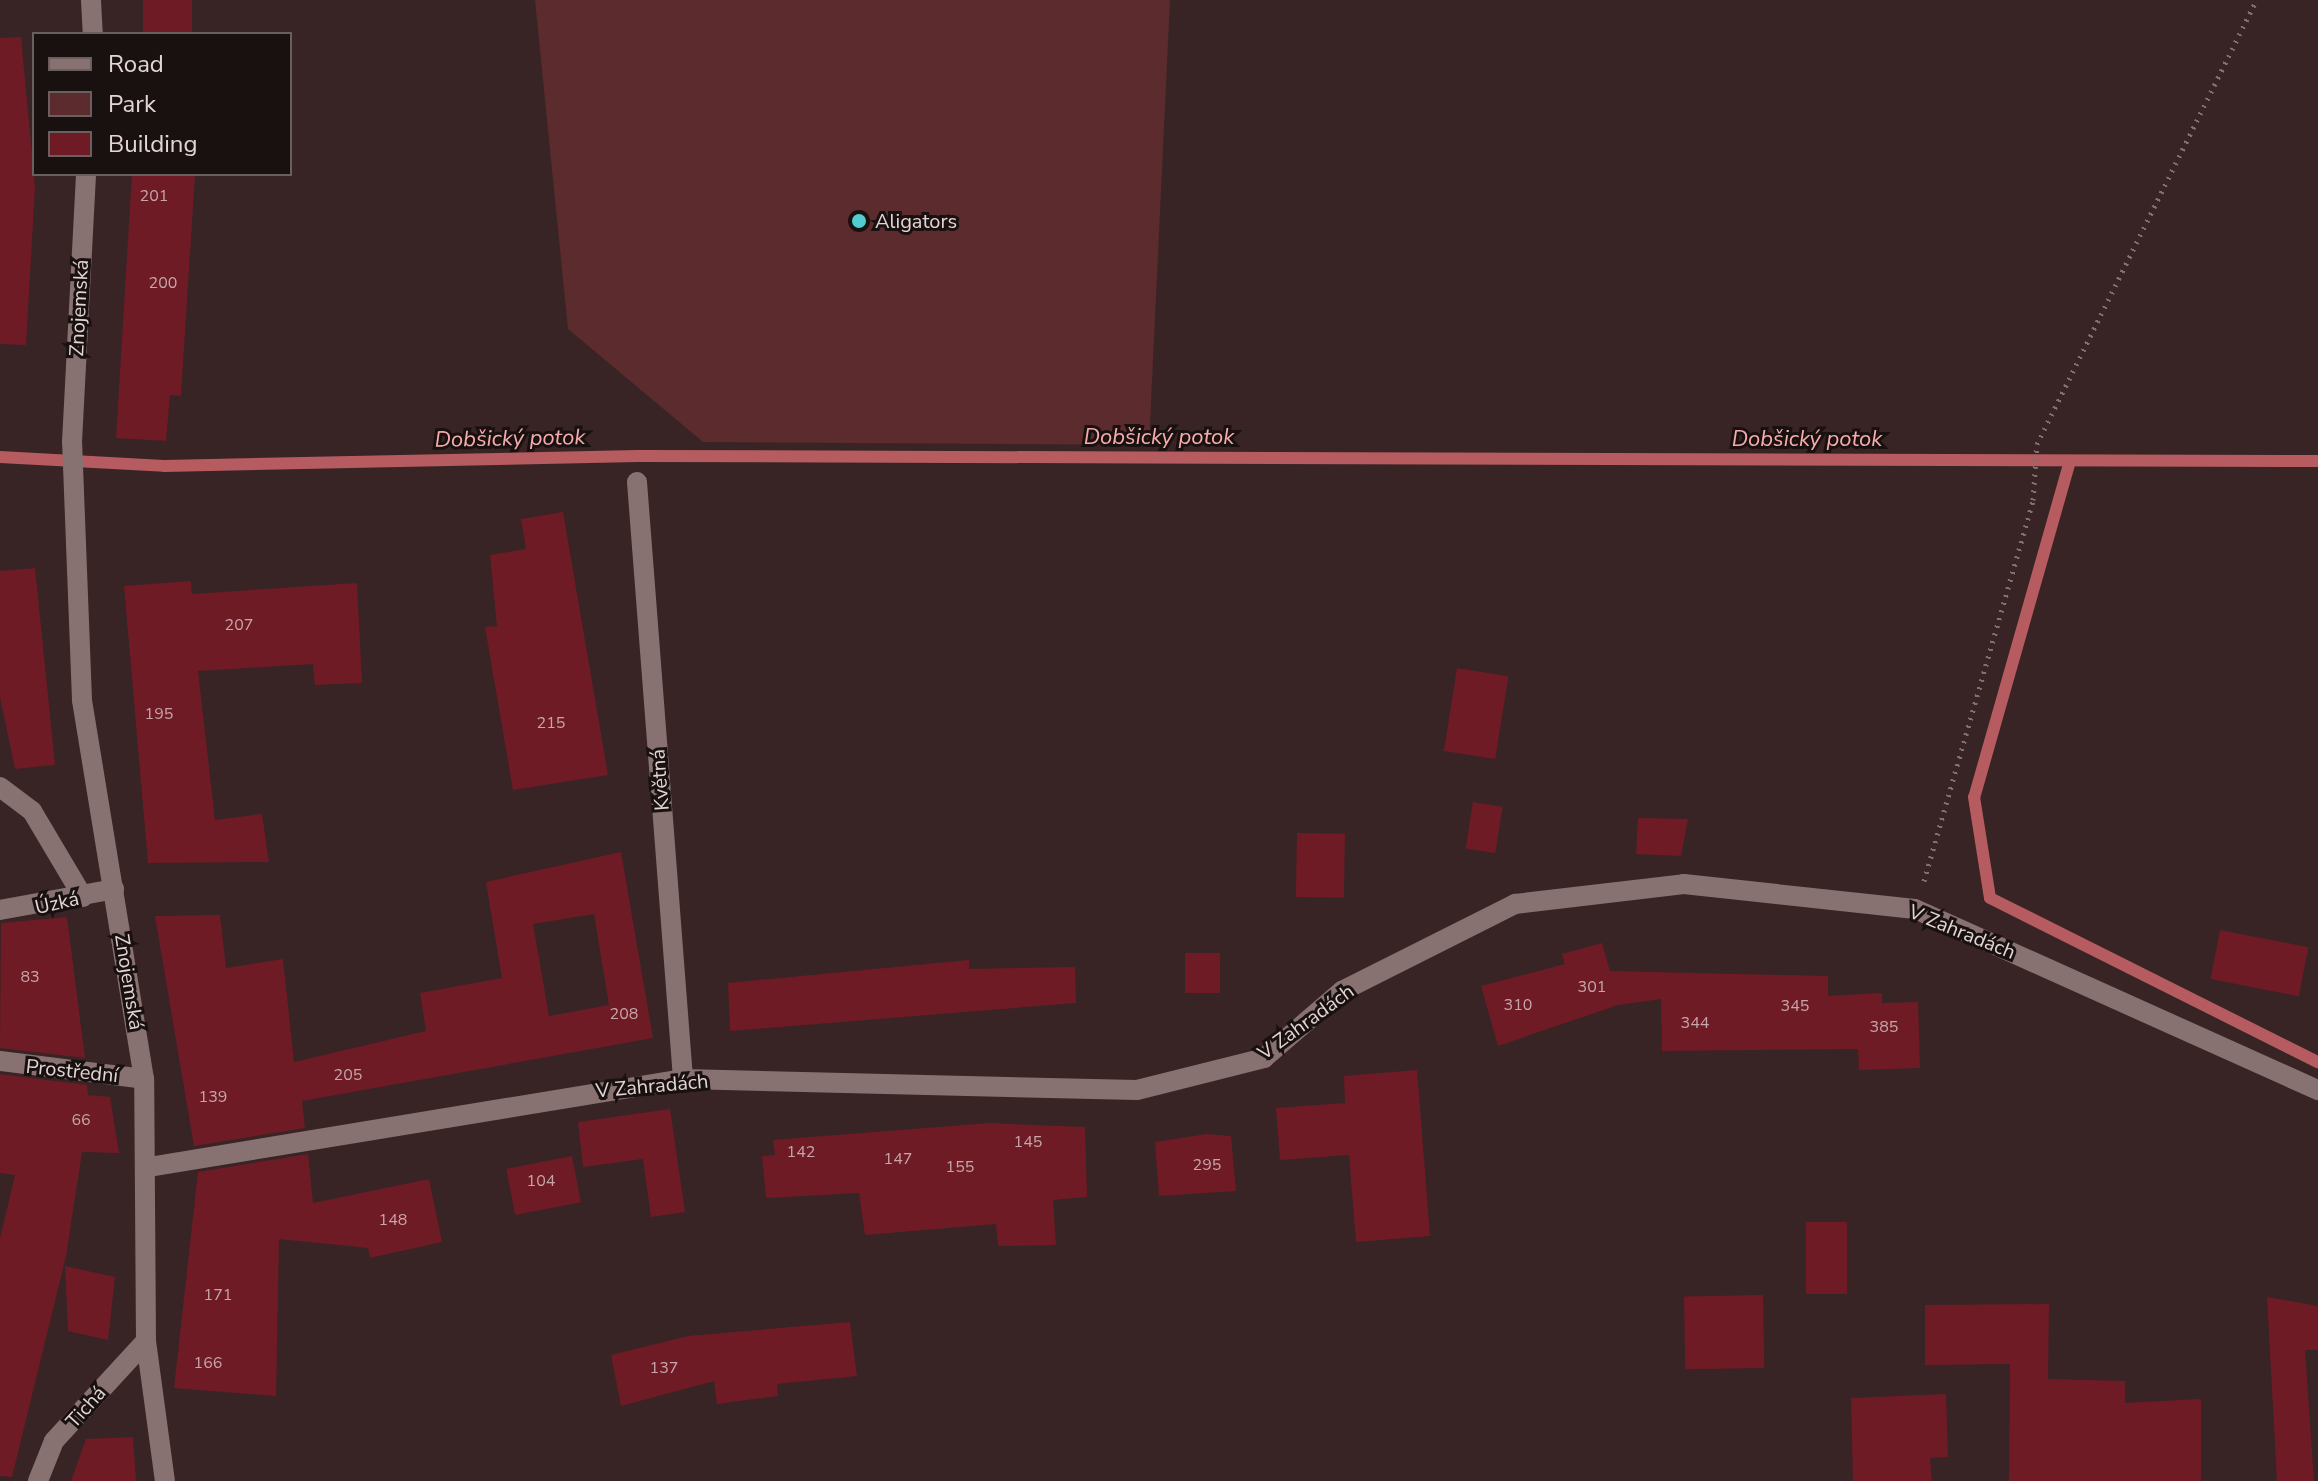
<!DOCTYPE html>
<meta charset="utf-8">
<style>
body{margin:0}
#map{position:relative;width:2318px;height:1481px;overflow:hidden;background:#382424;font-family:"Nunito Sans",sans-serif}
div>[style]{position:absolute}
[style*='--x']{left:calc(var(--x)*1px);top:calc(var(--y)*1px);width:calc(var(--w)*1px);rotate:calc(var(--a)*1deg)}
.green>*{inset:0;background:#5b2b2d}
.stream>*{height:12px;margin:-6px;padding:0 6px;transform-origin:6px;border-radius:6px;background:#b65c60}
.building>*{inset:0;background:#6e1b25;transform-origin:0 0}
.path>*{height:5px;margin-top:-2.5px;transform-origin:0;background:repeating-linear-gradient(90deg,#817070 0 2px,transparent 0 8px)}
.street>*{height:20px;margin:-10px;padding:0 10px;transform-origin:10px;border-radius:10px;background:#887171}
.secondary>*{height:20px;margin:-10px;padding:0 10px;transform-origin:10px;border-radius:10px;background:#887171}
.dots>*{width:22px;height:22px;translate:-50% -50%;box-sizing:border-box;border:4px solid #191010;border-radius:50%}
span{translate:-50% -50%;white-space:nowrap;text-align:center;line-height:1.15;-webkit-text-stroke:6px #191010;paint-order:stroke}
.number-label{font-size:16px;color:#c6a6a9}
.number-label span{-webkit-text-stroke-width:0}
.poi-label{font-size:20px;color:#e3d5d5}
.left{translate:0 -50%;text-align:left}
.street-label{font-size:20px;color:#e3d5d5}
.water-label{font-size:22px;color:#f6acad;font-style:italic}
.legend{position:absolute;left:32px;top:32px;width:260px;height:144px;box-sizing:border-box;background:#191010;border:2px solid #6a5f5f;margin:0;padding:10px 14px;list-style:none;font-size:24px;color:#e3d5d5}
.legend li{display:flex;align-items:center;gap:16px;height:40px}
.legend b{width:40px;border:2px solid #6a5f5f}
</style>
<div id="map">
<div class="green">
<div style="clip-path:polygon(535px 0,1170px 0,1149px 445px,703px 442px,568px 329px)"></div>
</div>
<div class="stream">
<div style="--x:0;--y:457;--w:164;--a:3.1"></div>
<div style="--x:164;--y:466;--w:474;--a:-1.2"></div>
<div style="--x:638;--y:456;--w:1680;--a:0.17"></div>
<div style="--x:2070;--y:461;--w:349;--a:105.9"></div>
<div style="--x:1974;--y:797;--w:102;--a:81"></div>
<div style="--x:1990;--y:898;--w:367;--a:26.6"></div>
</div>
<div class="building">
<div style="left:143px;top:0;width:49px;height:34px"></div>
<div style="clip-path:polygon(21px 37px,35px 187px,26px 345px,0 344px,0 38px)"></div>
<div style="clip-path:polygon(132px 174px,195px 174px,181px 396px,170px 395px,166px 441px,116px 438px)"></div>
<div style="clip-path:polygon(563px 512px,608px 775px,513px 790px,485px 627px,497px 626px,490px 555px,526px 549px,521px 519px)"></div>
<div style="clip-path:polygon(35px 568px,55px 765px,15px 769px,0 697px,0 571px)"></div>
<div style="clip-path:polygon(191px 581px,192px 594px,357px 583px,362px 683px,315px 685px,313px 664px,198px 671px,215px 820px,262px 814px,269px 862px,148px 863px,124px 586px)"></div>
<div style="left:1457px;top:668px;width:52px;height:84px;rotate:9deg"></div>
<div style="left:1473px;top:802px;width:30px;height:47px;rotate:9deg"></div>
<div style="clip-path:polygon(1638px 818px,1688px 819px,1681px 856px,1636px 854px)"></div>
<div style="left:1297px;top:833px;width:48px;height:64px;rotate:1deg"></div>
<div style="clip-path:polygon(evenodd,621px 852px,653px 1038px,302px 1101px,305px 1128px,194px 1146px,155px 916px,220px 915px,226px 968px,283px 959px,294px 1062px,426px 1031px,420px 993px,502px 978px,486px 882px,621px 852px,594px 914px,609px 1005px,549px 1016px,533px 924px,594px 914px)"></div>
<div style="clip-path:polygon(67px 917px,85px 1058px,0 1048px,1px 923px)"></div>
<div style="left:2220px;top:930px;width:90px;height:50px;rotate:11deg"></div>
<div style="clip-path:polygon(1602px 943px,1610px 971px,1828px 976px,1828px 996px,1882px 993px,1882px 1003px,1918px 1002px,1920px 1068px,1859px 1070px,1858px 1049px,1662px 1051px,1661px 999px,1618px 1005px,1498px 1046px,1481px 986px,1565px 964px,1562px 954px)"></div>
<div style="left:1185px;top:953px;width:35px;height:40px"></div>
<div style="clip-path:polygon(969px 960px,969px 969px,1075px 967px,1076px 1003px,730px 1031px,728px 983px)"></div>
<div style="clip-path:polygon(1417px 1070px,1430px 1236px,1356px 1242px,1349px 1155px,1280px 1160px,1276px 1108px,1345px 1103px,1344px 1076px)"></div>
<div style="clip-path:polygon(0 1074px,87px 1085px,88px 1095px,110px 1097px,119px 1153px,82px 1152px,66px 1256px,12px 1477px,0 1476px,0 1238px,15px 1175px,0 1173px)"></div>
<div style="clip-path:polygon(670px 1109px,685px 1212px,651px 1217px,643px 1159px,583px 1167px,578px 1122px)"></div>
<div style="clip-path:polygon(989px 1123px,1085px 1127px,1087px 1197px,1053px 1200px,1056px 1245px,998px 1246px,996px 1224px,865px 1235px,859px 1193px,766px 1198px,762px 1156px,775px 1155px,773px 1140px)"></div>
<div style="clip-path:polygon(1207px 1134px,1231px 1136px,1236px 1191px,1159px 1196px,1155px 1142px)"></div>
<div style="clip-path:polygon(308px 1154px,313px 1203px,429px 1179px,442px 1242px,370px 1258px,368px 1248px,279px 1239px,276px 1396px,174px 1388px,198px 1172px)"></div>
<div style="left:572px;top:1156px;width:47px;height:67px;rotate:79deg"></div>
<div style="left:1806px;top:1222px;width:41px;height:72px"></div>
<div style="clip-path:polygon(65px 1266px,115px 1277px,108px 1340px,68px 1331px)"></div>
<div style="left:1763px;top:1295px;width:73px;height:79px;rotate:89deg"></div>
<div style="clip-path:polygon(2267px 1297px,2318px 1306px,2318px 1350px,2305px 1350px,2314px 1481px,2277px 1481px)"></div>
<div style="clip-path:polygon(2049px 1304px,2048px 1379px,2125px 1381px,2125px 1403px,2201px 1399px,2201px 1481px,2009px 1481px,2010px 1364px,1925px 1365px,1925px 1305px)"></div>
<div style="clip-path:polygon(850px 1322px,857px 1376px,777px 1384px,778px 1396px,717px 1404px,714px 1381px,621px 1406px,611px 1355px,688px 1336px)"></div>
<div style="clip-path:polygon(1946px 1394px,1948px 1457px,1930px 1458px,1932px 1481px,1853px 1481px,1851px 1398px)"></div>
<div style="clip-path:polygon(133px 1437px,136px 1481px,71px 1481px,86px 1439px)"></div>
</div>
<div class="path">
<div style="--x:1924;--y:881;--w:396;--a:-74"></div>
<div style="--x:2033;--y:500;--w:56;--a:-85.9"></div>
<div style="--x:2037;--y:444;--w:495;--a:-63.7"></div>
</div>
<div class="street">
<div style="--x:637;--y:482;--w:599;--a:85.59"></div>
<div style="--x:0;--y:787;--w:40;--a:37"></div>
<div style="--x:32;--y:811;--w:100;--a:59.3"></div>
<div style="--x:0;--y:910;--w:116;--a:-10.4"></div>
<div style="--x:0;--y:1061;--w:145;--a:7.1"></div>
<div style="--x:149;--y:1167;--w:541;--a:-9.36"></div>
<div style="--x:683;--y:1079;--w:454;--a:1.4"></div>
<div style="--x:1137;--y:1090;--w:131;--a:-14.1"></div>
<div style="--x:1264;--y:1058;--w:103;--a:-40.7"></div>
<div style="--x:1342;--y:991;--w:194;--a:-26.7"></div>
<div style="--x:1515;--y:904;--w:170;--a:-6.7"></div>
<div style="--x:1684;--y:884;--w:232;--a:6.2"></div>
<div style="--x:1915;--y:909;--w:442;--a:24.2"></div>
<div style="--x:146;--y:1341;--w:141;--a:82.3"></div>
</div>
<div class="secondary">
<div style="--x:91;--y:0;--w:34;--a:87"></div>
<div style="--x:38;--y:1481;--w:43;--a:-68.2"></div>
<div style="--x:54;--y:1441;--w:136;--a:-47.4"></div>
<div style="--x:146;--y:1341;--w:262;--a:-90.4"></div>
<div style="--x:144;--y:1079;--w:384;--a:-99.3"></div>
<div style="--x:82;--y:700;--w:258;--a:-92.2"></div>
<div style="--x:72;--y:442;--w:268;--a:-87"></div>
</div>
<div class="dots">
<div style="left:859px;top:221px;background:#51ccd1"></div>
</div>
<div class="number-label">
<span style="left:154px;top:196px">201</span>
<span style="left:163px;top:283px">200</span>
<span style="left:239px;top:625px">207</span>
<span style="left:159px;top:714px">195</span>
<span style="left:551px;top:723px">215</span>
<span style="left:30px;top:977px">83</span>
<span style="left:1592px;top:987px">301</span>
<span style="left:1518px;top:1005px">310</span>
<span style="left:1795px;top:1006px">345</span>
<span style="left:624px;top:1014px">208</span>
<span style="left:1695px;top:1023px">344</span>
<span style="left:1884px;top:1027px">385</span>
<span style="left:348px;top:1075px">205</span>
<span style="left:213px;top:1097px">139</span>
<span style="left:81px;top:1120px">66</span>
<span style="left:1028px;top:1142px">145</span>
<span style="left:801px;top:1152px">142</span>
<span style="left:898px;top:1159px">147</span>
<span style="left:1207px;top:1165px">295</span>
<span style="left:960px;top:1167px">155</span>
<span style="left:541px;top:1181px">104</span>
<span style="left:393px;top:1220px">148</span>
<span style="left:218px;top:1295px">171</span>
<span style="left:208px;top:1363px">166</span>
<span style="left:664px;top:1368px">137</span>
</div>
<div class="poi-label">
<span class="left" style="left:875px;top:221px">Aligators</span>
</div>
<div class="street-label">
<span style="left:79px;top:308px;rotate:-87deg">Znojemská</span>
<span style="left:660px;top:780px;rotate:-94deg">Květná</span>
<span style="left:57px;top:903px;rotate:-13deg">Úzká</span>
<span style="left:1962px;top:932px;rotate:22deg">V Zahradách</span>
<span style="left:129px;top:982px;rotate:81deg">Znojemská</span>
<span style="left:1306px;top:1022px;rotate:-36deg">V Zahradách</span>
<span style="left:72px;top:1071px;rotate:6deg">Prostřední</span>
<span style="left:652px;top:1086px;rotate:-5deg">V Zahradách</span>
<span style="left:86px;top:1407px;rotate:-48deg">Tichá</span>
</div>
<div class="water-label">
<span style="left:1159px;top:438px">Dobšický potok</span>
<span style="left:510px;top:439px;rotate:-1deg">Dobšický potok</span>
<span style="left:1807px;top:440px">Dobšický potok</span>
</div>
<ul class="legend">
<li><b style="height:10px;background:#887171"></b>Road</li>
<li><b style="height:22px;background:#5b2b2d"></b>Park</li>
<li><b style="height:22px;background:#6e1b25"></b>Building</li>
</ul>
</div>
